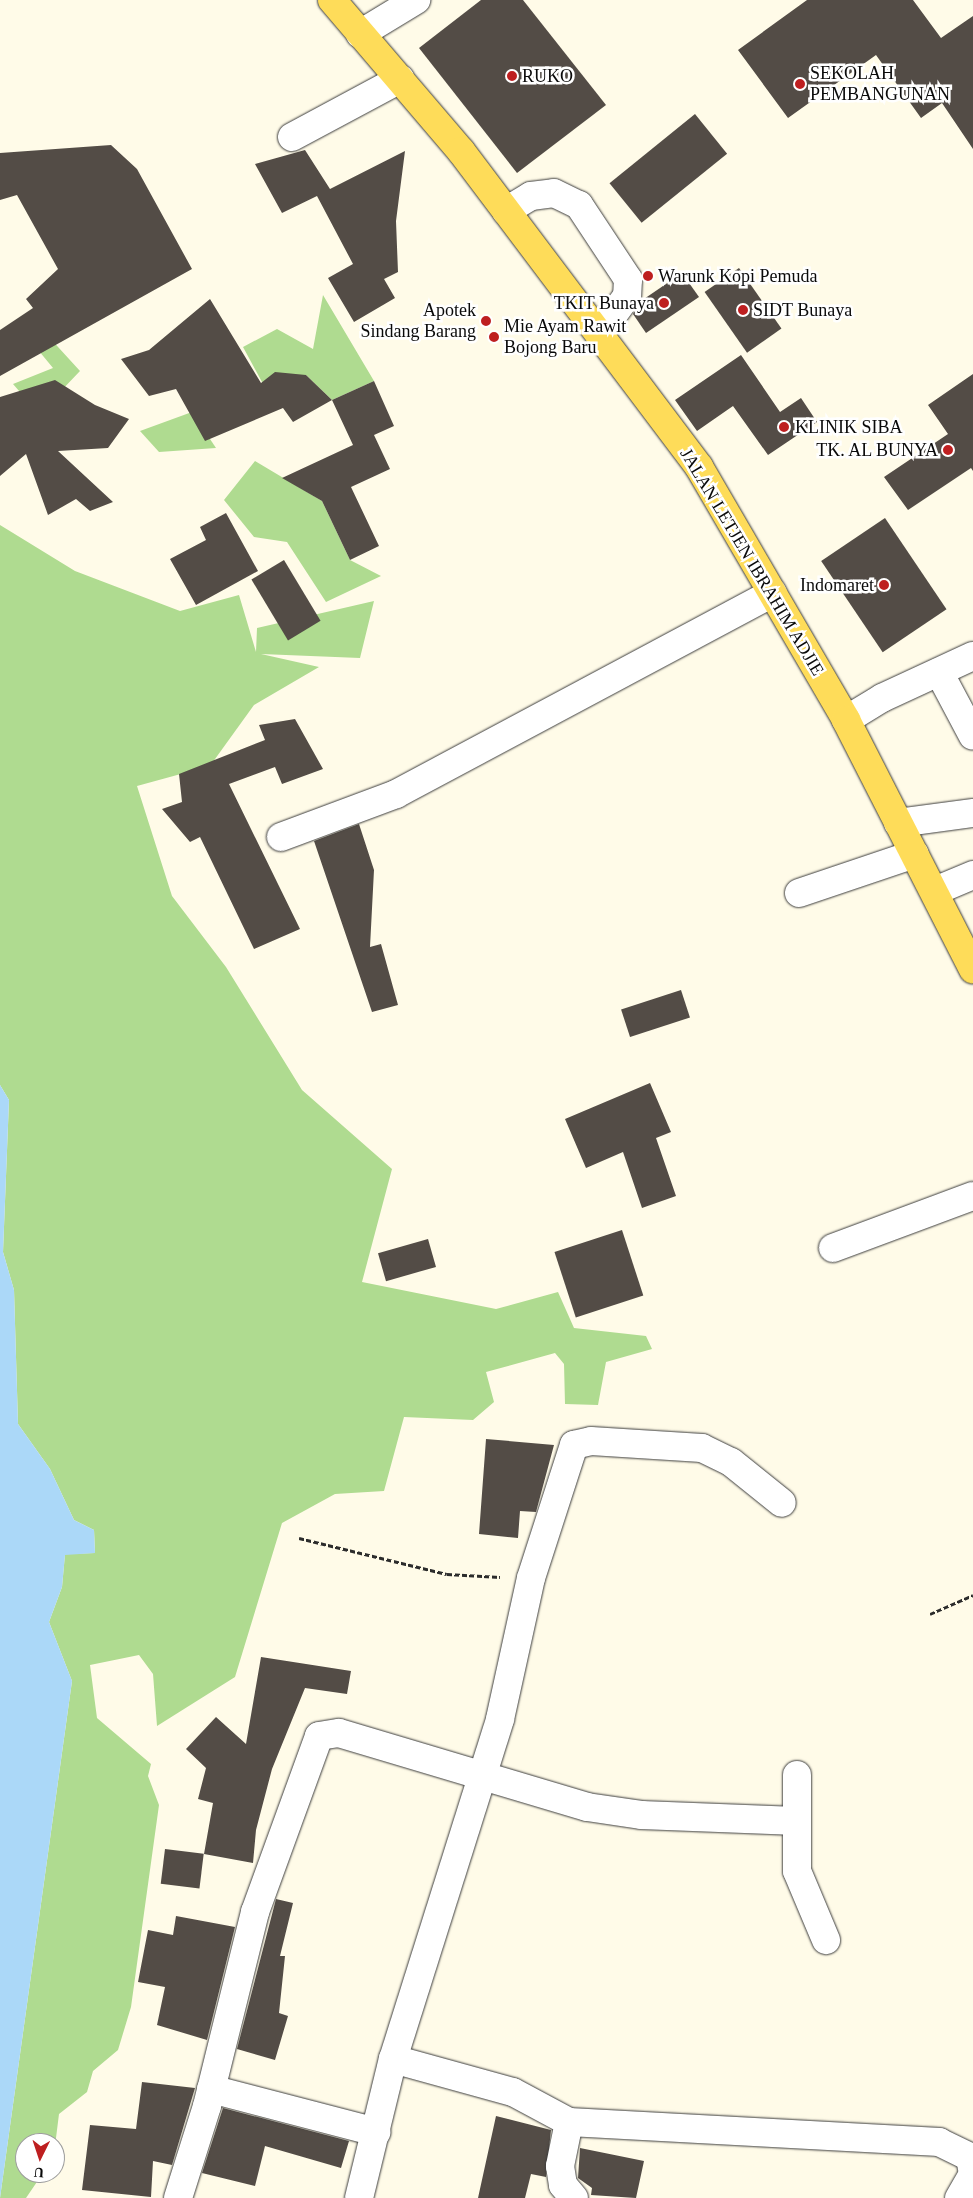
<!DOCTYPE html>
<style>
body{margin:0}
#map{position:relative;width:973px;height:2198px;overflow:hidden;background:#fffbe8;font-family:"Times New Roman",serif}
div>[style]{position:absolute}
[style*='--x']{left:calc(var(--x)*1px);top:calc(var(--y)*1px);width:calc(var(--w)*1px);rotate:calc(var(--a)*1deg)}
.forest>*{inset:0;background:#afdb90}
.water>*{inset:0;background:#abd8f8}
.building>*{inset:0;background:#534c46;transform-origin:0 0}
.path>*{height:3px;margin-top:-1.5px;transform-origin:0;background:repeating-linear-gradient(90deg,#2c2c2c 0 5px,transparent 0 7.5px)}
.roads{filter:drop-shadow(0 0 1px #3d3d3d) drop-shadow(0 0 1px #3d3d3d)}
.minor>*{height:28px;margin:-14px;padding:0 14px;transform-origin:14px;border-radius:14px;background:#fff}
.major>*{height:28px;margin:-14px;padding:0 14px;transform-origin:14px;border-radius:14px;background:#fedc59}
.dots>*{width:14px;height:14px;translate:-50% -50%;box-sizing:border-box;border:2px solid #fff;border-radius:50%}
span{translate:-50% -50%;white-space:nowrap;text-align:center;line-height:1.15;-webkit-text-stroke:5px #fff;paint-order:stroke}
.poi-label{font-size:18px;color:#0a0a0a}
.left{translate:0 -50%;text-align:left}
.right{translate:-100% -50%;text-align:right}
.street-label{font-size:18px;color:#0a0a0a}
.north{position:absolute;left:15px;top:2133px;width:50px;height:50px;box-sizing:border-box;background:#fff;border:1px solid #9d9d9d;border-radius:50%;rotate:184deg;font-size:14px;font-weight:700;line-height:20px;text-align:center;color:#0a0a0a}
.north::after{content:'';display:block;margin:auto;width:18px;height:22px;background:#be1f20;clip-path:polygon(50% 0,100% 100%,50% 72%,0 100%)}
</style>
<div id="map">
<div class="forest">
<div style="clip-path:polygon(323px 295px,374px 381px,332px 400px,306px 375px,262px 382px,243px 347px,277px 329px,313px 349px)"></div>
<div style="clip-path:polygon(48px 336px,80px 371px,39px 414px,13px 384px,53px 368px,34px 345px)"></div>
<div style="clip-path:polygon(192px 412px,216px 448px,159px 452px,140px 431px)"></div>
<div style="clip-path:polygon(255px 461px,322px 501px,350px 560px,381px 576px,326px 602px,287px 542px,254px 537px,224px 500px)"></div>
<div style="clip-path:polygon(0 525px,75px 571px,180px 611px,239px 595px,256px 652px,257px 628px,374px 601px,360px 658px,261px 654px,319px 667px,254px 705px,210px 766px,137px 786px,172px 896px,226px 967px,302px 1090px,392px 1169px,362px 1282px,496px 1309px,558px 1292px,574px 1328px,646px 1336px,652px 1349px,606px 1362px,598px 1405px,565px 1404px,564px 1364px,555px 1353px,486px 1372px,494px 1402px,473px 1420px,404px 1417px,384px 1491px,335px 1494px,282px 1523px,235px 1677px,157px 1726px,153px 1674px,139px 1655px,90px 1665px,97px 1718px,151px 1764px,148px 1776px,159px 1805px,131px 2007px,118px 2050px,93px 2071px,87px 2092px,59px 2114px,55px 2146px,25px 2143px,25px 2173px,43px 2173px,26px 2198px,0 2198px,72px 1681px,49px 1622px,62px 1587px,65px 1554px,95px 1553px,94px 1530px,74px 1520px,50px 1469px,18px 1424px,14px 1290px,3px 1252px,9px 1100px,0 1085px)"></div>
</div>
<div class="water">
<div style="clip-path:polygon(0 1085px,9px 1100px,3px 1252px,14px 1290px,18px 1424px,50px 1469px,74px 1520px,94px 1530px,95px 1553px,65px 1555px,62px 1587px,49px 1622px,72px 1681px,0 2198px)"></div>
</div>
<div class="building">
<div style="clip-path:polygon(481px 0,523px 0,606px 105px,517px 173px,419px 48px)"></div>
<div style="clip-path:polygon(807px 0,913px 0,941px 38px,973px 16px,973px 149px,942px 103px,921px 118px,876px 55px,788px 118px,738px 50px)"></div>
<div style="left:695px;top:114px;width:51px;height:110px;rotate:51deg"></div>
<div style="clip-path:polygon(111px 145px,137px 169px,192px 269px,0 376px,0 330px,33px 308px,26px 299px,58px 269px,17px 195px,0 200px,0 153px)"></div>
<div style="clip-path:polygon(305px 150px,330px 189px,405px 151px,396px 221px,398px 272px,384px 279px,395px 298px,354px 322px,328px 278px,353px 264px,317px 196px,282px 213px,255px 164px)"></div>
<div style="left:739px;top:268px;width:74px;height:42px;rotate:55deg"></div>
<div style="clip-path:polygon(682px 273px,699px 297px,646px 333px,633px 314px,641px 301px)"></div>
<div style="clip-path:polygon(210px 299px,261px 383px,275px 372px,306px 375px,332px 400px,293px 422px,283px 408px,205px 441px,176px 389px,149px 396px,121px 359px,149px 350px)"></div>
<div style="clip-path:polygon(741px 355px,780px 412px,801px 398px,817px 422px,768px 455px,733px 406px,697px 431px,675px 400px)"></div>
<div style="clip-path:polygon(973px 374px,973px 471px,971px 468px,908px 510px,884px 477px,948px 434px,928px 405px)"></div>
<div style="clip-path:polygon(55px 380px,95px 405px,129px 419px,108px 448px,58px 451px,113px 502px,90px 511px,76px 499px,48px 515px,26px 454px,0 476px,0 397px)"></div>
<div style="clip-path:polygon(374px 381px,394px 426px,374px 435px,390px 469px,351px 487px,379px 546px,350px 560px,322px 501px,282px 478px,353px 445px,332px 400px)"></div>
<div style="clip-path:polygon(226px 513px,258px 571px,196px 605px,170px 559px,206px 540px,200px 527px)"></div>
<div style="left:885px;top:518px;width:110px;height:77px;rotate:56deg"></div>
<div style="left:284px;top:560px;width:71px;height:38px;rotate:59deg"></div>
<div style="clip-path:polygon(295px 719px,323px 769px,282px 784px,275px 767px,229px 784px,300px 929px,254px 949px,200px 837px,190px 842px,162px 809px,182px 802px,179px 774px,265px 740px,259px 725px)"></div>
<div style="clip-path:polygon(359px 824px,374px 870px,370px 947px,381px 944px,398px 1005px,372px 1012px,314px 841px)"></div>
<div style="left:681px;top:990px;width:29px;height:63px;rotate:72deg"></div>
<div style="clip-path:polygon(650px 1083px,671px 1132px,656px 1138px,676px 1196px,642px 1208px,623px 1152px,586px 1168px,565px 1119px)"></div>
<div style="left:622px;top:1230px;width:69px;height:71px;rotate:72deg"></div>
<div style="left:428px;top:1239px;width:29px;height:52px;rotate:74deg"></div>
<div style="clip-path:polygon(486px 1439px,554px 1445px,536px 1512px,520px 1511px,518px 1538px,479px 1534px)"></div>
<div style="clip-path:polygon(261px 1657px,351px 1671px,347px 1694px,305px 1688px,272px 1769px,256px 1830px,253px 1863px,204px 1854px,213px 1803px,198px 1799px,206px 1768px,186px 1749px,216px 1717px,246px 1744px)"></div>
<div style="left:165px;top:1849px;width:39px;height:35px;rotate:7deg"></div>
<div style="clip-path:polygon(276px 1899px,293px 1903px,280px 1956px,285px 1956px,279px 2013px,288px 2016px,275px 2060px,237px 2049px)"></div>
<div style="clip-path:polygon(176px 1916px,235px 1927px,207px 2040px,157px 2025px,165px 1987px,138px 1982px,148px 1930px,173px 1935px)"></div>
<div style="clip-path:polygon(142px 2082px,195px 2088px,172px 2165px,153px 2161px,151px 2197px,82px 2190px,90px 2125px,136px 2129px)"></div>
<div style="clip-path:polygon(223px 2108px,349px 2141px,341px 2168px,265px 2146px,255px 2186px,202px 2173px)"></div>
<div style="clip-path:polygon(496px 2116px,551px 2130px,546px 2177px,531px 2174px,525px 2198px,478px 2198px)"></div>
<div style="clip-path:polygon(580px 2148px,644px 2161px,636px 2198px,591px 2195px,592px 2188px,578px 2178px)"></div>
</div>
<div class="path">
<div style="--x:299;--y:1538;--w:152;--a:13.7"></div>
<div style="--x:447;--y:1574;--w:53;--a:3.2"></div>
<div style="--x:930;--y:1614;--w:47;--a:-23.8"></div>
</div>
<div class="roads">
<div class="minor">
<div style="--x:360;--y:34;--w:66;--a:-31.3"></div>
<div style="--x:292;--y:137;--w:123;--a:-28.2"></div>
<div style="--x:506;--y:211;--w:29;--a:-31"></div>
<div style="--x:531;--y:196;--w:23;--a:-7"></div>
<div style="--x:554;--y:193;--w:28;--a:26"></div>
<div style="--x:579;--y:205;--w:89;--a:56.5"></div>
<div style="--x:628;--y:279;--w:17;--a:93"></div>
<div style="--x:627;--y:296;--w:47;--a:126.4"></div>
<div style="--x:939;--y:672;--w:72;--a:62"></div>
<div style="--x:846;--y:720;--w:42;--a:-31.4"></div>
<div style="--x:882;--y:698;--w:100;--a:-24.8"></div>
<div style="--x:898;--y:823;--w:76;--a:-7.6"></div>
<div style="--x:281;--y:837;--w:123;--a:-20.5"></div>
<div style="--x:396;--y:794;--w:427;--a:-28.1"></div>
<div style="--x:935;--y:891;--w:41;--a:-22.8"></div>
<div style="--x:799;--y:893;--w:122;--a:-18.6"></div>
<div style="--x:833;--y:1248;--w:149;--a:-20.4"></div>
<div style="--x:797;--y:1775;--w:96;--a:90"></div>
<div style="--x:797;--y:1871;--w:75;--a:67.2"></div>
<div style="--x:393;--y:2059;--w:124;--a:15.4"></div>
<div style="--x:513;--y:2092;--w:64;--a:28.2"></div>
<div style="--x:569;--y:2122;--w:371;--a:3.1"></div>
<div style="--x:939;--y:2142;--w:34;--a:26"></div>
<div style="--x:970;--y:2157;--w:17;--a:80"></div>
<div style="--x:973;--y:2174;--w:28;--a:120"></div>
<div style="--x:211;--y:2089;--w:171;--a:14.6"></div>
<div style="--x:569;--y:2122;--w:45;--a:101.6"></div>
<div style="--x:560;--y:2166;--w:19;--a:81"></div>
<div style="--x:563;--y:2185;--w:17;--a:50"></div>
<div style="--x:178;--y:2198;--w:96;--a:-72.5"></div>
<div style="--x:207;--y:2106;--w:200;--a:-76.1"></div>
<div style="--x:255;--y:1912;--w:187;--a:-70"></div>
<div style="--x:319;--y:1736;--w:20;--a:-9"></div>
<div style="--x:339;--y:1733;--w:259;--a:16.6"></div>
<div style="--x:587;--y:1807;--w:56;--a:8.3"></div>
<div style="--x:642;--y:1815;--w:154;--a:2.2"></div>
<div style="--x:359;--y:2198;--w:143;--a:-76.3"></div>
<div style="--x:393;--y:2059;--w:356;--a:-72.5"></div>
<div style="--x:500;--y:1719;--w:144;--a:-77.6"></div>
<div style="--x:531;--y:1578;--w:140;--a:-72.1"></div>
<div style="--x:574;--y:1445;--w:17;--a:-13"></div>
<div style="--x:591;--y:1441;--w:111;--a:3.6"></div>
<div style="--x:702;--y:1448;--w:32;--a:26"></div>
<div style="--x:731;--y:1462;--w:65;--a:38.8"></div>
</div>
<div class="major">
<div style="--x:332;--y:0;--w:199;--a:49.5"></div>
<div style="--x:461;--y:151;--w:396;--a:53"></div>
<div style="--x:699;--y:467;--w:293;--a:59.8"></div>
<div style="--x:846;--y:720;--w:280;--a:63"></div>
</div>
</div>
<div class="dots">
<div style="left:512px;top:76px;background:#be1f20"></div>
<div style="left:800px;top:84px;background:#be1f20"></div>
<div style="left:648px;top:276px;background:#be1f20"></div>
<div style="left:664px;top:303px;background:#be1f20"></div>
<div style="left:743px;top:310px;background:#be1f20"></div>
<div style="left:486px;top:321px;background:#be1f20"></div>
<div style="left:494px;top:337px;background:#be1f20"></div>
<div style="left:784px;top:427px;background:#be1f20"></div>
<div style="left:948px;top:450px;background:#be1f20"></div>
<div style="left:884px;top:585px;background:#be1f20"></div>
</div>
<div class="poi-label">
<span class="left" style="left:810px;top:84px">SEKOLAH<br>PEMBANGUNAN</span>
<span class="left" style="left:522px;top:76px">RUKO</span>
<span class="left" style="left:658px;top:276px">Warunk Kopi Pemuda</span>
<span class="right" style="left:654px;top:303px">TKIT Bunaya</span>
<span class="left" style="left:753px;top:310px">SIDT Bunaya</span>
<span class="right" style="left:476px;top:321px">Apotek<br>Sindang Barang</span>
<span class="left" style="left:504px;top:337px">Mie Ayam Rawit<br>Bojong Baru</span>
<span class="left" style="left:795px;top:427px">KLINIK SIBA</span>
<span class="right" style="left:938px;top:450px">TK. AL BUNYA</span>
<span class="right" style="left:874px;top:585px">Indomaret</span>
</div>
<div class="street-label">
<span style="left:752px;top:562px;rotate:59deg">JALAN LETJEN IBRAHIM ADJIE</span>
</div>
<div class="north">U</div>
</div>
